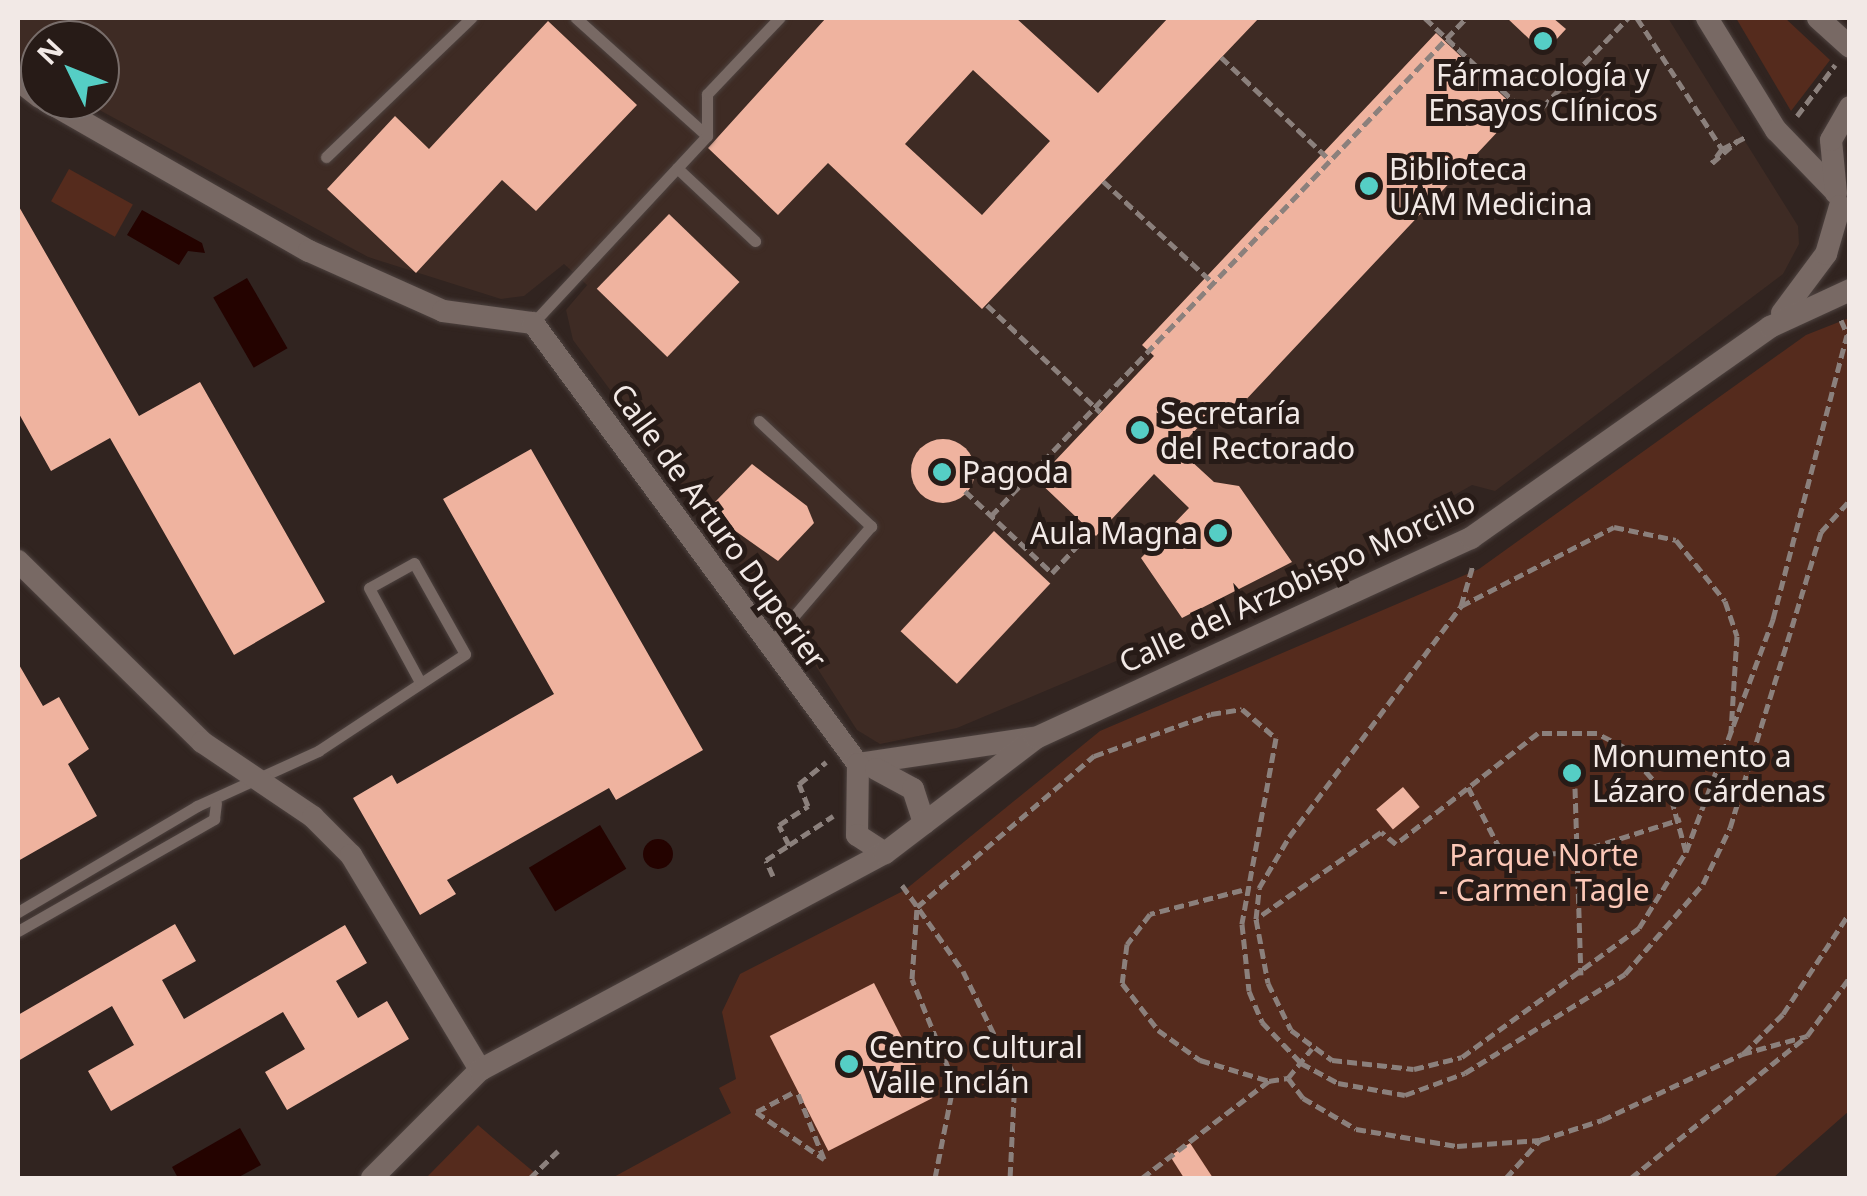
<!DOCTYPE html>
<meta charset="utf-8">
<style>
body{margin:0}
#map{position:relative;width:1867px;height:1196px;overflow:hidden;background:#312420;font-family:"Noto Sans",sans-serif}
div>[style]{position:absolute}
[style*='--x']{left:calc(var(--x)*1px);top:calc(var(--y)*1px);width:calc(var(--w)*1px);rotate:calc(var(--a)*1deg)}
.built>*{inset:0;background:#3e2b24}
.green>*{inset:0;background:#552b1d;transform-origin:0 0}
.water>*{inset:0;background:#240300;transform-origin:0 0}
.round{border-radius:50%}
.building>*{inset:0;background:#efb39f;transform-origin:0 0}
.path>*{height:5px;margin-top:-2.5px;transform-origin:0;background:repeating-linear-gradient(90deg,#8b807c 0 10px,transparent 0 15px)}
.roads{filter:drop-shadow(0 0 2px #4d423f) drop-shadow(0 0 2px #4d423f)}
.service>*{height:11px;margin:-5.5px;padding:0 5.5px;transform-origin:5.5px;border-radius:5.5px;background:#786964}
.minor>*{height:22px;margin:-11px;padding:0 11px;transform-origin:11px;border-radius:11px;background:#786964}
.dots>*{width:28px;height:28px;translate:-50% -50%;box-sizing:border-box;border:5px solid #271b17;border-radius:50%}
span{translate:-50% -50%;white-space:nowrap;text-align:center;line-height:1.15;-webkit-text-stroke:10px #271b17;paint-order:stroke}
.poi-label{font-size:30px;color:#f2e9e6}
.left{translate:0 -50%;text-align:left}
.right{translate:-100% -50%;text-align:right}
.street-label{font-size:30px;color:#f2e9e6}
.park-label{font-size:30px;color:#fcc8b7}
.frame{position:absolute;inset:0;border:20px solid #f2e9e6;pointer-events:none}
.north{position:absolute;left:20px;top:20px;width:100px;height:100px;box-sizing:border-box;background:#271b17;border:2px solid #786d6a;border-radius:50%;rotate:313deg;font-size:28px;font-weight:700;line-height:40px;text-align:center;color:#f2e9e6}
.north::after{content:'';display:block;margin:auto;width:35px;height:45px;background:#55cec5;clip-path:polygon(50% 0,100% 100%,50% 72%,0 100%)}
</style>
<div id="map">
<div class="built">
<div style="clip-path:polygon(18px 18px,1668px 18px,1798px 226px,1799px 244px,1783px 274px,1495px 491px,1472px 485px,1372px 542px,1377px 551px,957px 728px,880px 744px,857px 730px,803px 646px,810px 636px,781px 603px,774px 610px,573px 340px,566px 310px,587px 285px,564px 264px,524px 296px,501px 299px,368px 257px,81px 100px,100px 100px,100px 40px,40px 40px,40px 72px,18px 54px)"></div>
</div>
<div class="green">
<div style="clip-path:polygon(1736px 18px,1785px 18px,1830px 60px,1791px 111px)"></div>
<div style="left:69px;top:169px;width:73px;height:37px;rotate:29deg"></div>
<div style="clip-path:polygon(1849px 318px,1849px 1111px,1773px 1178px,612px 1178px,731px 1113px,719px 1088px,736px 1079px,722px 1012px,740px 974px,905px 890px,1100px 731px,1479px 569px,1806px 335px)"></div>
<div style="clip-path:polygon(478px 1125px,493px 1138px,541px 1178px,426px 1178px)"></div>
</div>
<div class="water">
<div style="clip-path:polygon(142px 210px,202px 243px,205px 253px,188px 251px,179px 265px,127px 235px)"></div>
<div style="left:247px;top:278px;width:81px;height:39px;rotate:60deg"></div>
<div style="left:600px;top:825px;width:51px;height:83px;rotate:59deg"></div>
<div class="round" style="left:643px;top:839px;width:30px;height:30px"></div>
<div style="clip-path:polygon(240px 1128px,261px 1165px,237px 1178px,178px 1178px,172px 1167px)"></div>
</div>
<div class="building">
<div style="clip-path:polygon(evenodd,826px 18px,1016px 18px,1098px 93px,1168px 18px,1259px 18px,982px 309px,828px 163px,778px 215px,708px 148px,826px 18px,973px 70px,1050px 141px,982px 215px,905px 144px,973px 70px)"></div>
<div style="clip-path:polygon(1507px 18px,1553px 18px,1566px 29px,1544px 53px)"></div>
<div style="clip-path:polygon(548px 21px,637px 105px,536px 211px,502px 180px,416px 273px,327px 189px,395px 116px,429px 149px)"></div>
<div style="clip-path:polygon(1436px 33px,1518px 110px,1225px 422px,1213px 411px,1178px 449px,1214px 482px,1239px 486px,1292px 562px,1182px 618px,1141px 558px,1189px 508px,1154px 474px,1096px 536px,1037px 480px,1154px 356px,1142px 345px)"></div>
<div style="clip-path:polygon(18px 205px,139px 416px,200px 382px,325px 602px,234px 655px,110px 438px,51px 471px,18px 412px)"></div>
<div style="left:669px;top:214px;width:98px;height:104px;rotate:44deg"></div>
<div class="round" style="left:911px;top:439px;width:64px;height:64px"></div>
<div style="clip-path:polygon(531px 449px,703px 750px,616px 800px,609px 788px,447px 880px,456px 894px,420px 915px,353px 798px,392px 775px,397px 784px,554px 694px,443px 499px)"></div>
<div style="clip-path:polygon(752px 464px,807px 506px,814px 523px,778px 561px,734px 530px,715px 502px)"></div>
<div style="left:994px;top:531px;width:77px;height:137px;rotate:43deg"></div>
<div style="clip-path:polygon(18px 663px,43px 706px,59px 697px,89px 749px,68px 764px,97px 816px,18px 861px)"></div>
<div style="left:1403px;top:787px;width:26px;height:35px;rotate:50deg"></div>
<div style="clip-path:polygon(175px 924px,196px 961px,162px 980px,184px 1019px,345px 925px,367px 963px,336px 981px,358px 1018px,387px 1001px,409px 1039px,287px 1110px,265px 1072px,305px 1049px,283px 1012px,111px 1111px,88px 1071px,134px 1045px,112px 1006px,18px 1061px,18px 1015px)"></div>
<div style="left:874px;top:983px;width:129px;height:117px;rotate:63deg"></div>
<div style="clip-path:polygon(1190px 1143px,1213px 1178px,1184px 1178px,1170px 1156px)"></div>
</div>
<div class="path">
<div style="--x:1425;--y:18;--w:146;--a:43.1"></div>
<div style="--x:1532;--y:118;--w:139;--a:-46.2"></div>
<div style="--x:1637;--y:18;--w:156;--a:57"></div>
<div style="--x:1722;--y:149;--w:17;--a:126"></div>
<div style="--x:1712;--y:163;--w:35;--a:-41"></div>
<div style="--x:1221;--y:57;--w:150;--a:43.4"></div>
<div style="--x:1797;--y:116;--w:64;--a:-53.3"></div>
<div style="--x:1722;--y:149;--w:27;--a:-27"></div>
<div style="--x:1103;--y:181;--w:150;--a:42.8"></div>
<div style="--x:987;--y:305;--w:156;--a:43.4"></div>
<div style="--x:1841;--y:320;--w:22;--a:66"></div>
<div style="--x:965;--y:491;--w:120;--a:43.3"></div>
<div style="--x:1052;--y:573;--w:57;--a:-47.1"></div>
<div style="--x:991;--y:516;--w:688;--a:-46.35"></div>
<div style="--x:1418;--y:532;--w:27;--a:-28"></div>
<div style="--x:1461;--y:606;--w:172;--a:-27.3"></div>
<div style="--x:1614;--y:527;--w:63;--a:11.8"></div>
<div style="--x:1676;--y:540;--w:78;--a:51.2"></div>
<div style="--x:1725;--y:601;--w:37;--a:71"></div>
<div style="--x:1737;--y:636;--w:96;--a:93.6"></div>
<div style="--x:1468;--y:787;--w:65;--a:62.7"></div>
<div style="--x:1498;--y:845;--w:26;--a:23"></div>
<div style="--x:1522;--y:855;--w:55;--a:-3.1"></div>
<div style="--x:1577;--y:852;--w:109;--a:-17.6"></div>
<div style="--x:1575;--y:788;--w:187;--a:88.2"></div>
<div style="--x:789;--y:845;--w:53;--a:-33.4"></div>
<div style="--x:1686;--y:852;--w:53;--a:-105.4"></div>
<div style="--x:1672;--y:801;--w:72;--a:-131.6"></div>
<div style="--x:1624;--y:747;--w:30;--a:-153"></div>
<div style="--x:1597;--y:733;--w:59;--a:180"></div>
<div style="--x:1538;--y:733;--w:180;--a:142"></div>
<div style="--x:1396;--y:844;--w:19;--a:-141"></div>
<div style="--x:1381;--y:832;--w:152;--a:145.2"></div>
<div style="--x:1256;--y:919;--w:65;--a:79.4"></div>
<div style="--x:1268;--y:983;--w:52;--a:63.9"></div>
<div style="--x:1291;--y:1030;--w:51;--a:36.2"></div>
<div style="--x:1332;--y:1060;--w:82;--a:6.3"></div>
<div style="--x:1414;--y:1069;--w:49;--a:-14"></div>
<div style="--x:1462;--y:1057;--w:219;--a:-36.1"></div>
<div style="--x:1639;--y:928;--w:89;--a:-58.3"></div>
<div style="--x:1686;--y:852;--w:249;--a:-69.5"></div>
<div style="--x:1773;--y:619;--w:293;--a:-75.4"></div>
<div style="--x:773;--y:876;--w:17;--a:-114"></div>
<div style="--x:766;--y:860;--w:27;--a:-33"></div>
<div style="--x:789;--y:845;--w:22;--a:-117"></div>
<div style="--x:779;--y:825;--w:35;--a:-33"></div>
<div style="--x:808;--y:806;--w:24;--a:-112"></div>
<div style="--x:799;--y:784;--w:35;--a:-39"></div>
<div style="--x:902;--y:885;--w:105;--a:54.7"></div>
<div style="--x:963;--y:971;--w:118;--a:63.9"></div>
<div style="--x:1015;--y:1077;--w:101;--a:92.8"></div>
<div style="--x:1242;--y:890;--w:95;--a:165.4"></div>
<div style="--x:1150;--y:914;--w:38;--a:127"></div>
<div style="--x:1127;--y:944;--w:39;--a:97"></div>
<div style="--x:1122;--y:983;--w:59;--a:52.5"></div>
<div style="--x:1158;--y:1030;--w:52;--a:35.5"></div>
<div style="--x:1200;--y:1060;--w:72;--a:16.9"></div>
<div style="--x:1256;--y:919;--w:31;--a:-84"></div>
<div style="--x:1259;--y:888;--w:59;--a:-59.5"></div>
<div style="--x:1289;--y:837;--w:288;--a:-53.3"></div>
<div style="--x:1461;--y:606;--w:43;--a:-73.7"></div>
<div style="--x:1744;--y:1053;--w:55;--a:-45"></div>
<div style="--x:1783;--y:1014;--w:122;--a:-56.7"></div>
<div style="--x:1288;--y:1078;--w:25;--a:53"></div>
<div style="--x:1303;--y:1098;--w:61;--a:30.3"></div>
<div style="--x:1356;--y:1129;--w:102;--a:9.6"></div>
<div style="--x:1457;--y:1146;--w:83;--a:-4.1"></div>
<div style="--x:1540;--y:1140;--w:65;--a:-17.9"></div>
<div style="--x:1602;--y:1120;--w:155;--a:-25.2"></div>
<div style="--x:1742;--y:1054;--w:67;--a:-15.5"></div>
<div style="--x:792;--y:1093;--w:41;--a:152.2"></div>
<div style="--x:756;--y:1112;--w:83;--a:34.7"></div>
<div style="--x:824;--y:1159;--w:73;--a:-111.7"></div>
<div style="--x:530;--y:1178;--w:39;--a:-44"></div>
<div style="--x:935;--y:1178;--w:98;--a:-78.8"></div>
<div style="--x:954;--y:1082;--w:111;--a:-112.2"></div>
<div style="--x:912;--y:979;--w:72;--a:-86"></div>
<div style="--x:917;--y:907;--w:233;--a:-40.5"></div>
<div style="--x:1094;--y:756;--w:124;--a:-19.7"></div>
<div style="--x:1211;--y:714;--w:31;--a:-9"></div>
<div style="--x:1242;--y:709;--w:45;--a:40.5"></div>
<div style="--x:1276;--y:738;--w:189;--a:100.4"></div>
<div style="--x:1242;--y:924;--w:67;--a:84"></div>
<div style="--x:1249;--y:991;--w:34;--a:67"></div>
<div style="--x:1262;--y:1022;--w:57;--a:46.4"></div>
<div style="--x:1301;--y:1063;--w:42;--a:28.4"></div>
<div style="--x:1338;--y:1083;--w:68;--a:10.2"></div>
<div style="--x:1405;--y:1095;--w:64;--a:-20.1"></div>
<div style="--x:1465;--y:1073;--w:188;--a:-31.7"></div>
<div style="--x:1625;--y:974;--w:119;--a:-49.1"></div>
<div style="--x:1703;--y:884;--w:62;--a:-64.3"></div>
<div style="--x:1730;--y:828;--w:310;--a:-72.9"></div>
<div style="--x:1821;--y:532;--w:43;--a:-47.8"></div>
<div style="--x:1142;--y:1178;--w:160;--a:-37.4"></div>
<div style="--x:1269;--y:1081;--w:19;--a:-9"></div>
<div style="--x:1288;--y:1078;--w:38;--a:-51"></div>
<div style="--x:1506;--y:1178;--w:51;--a:-48.2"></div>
<div style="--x:1631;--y:1178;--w:226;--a:-38.9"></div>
<div style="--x:1807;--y:1036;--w:73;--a:-53.9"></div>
</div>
<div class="roads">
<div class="service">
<div style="--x:576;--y:18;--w:176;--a:42"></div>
<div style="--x:326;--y:157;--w:201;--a:-43.8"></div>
<div style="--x:677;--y:168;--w:107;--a:43.1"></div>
<div style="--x:533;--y:323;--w:255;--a:-47.1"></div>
<div style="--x:707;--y:136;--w:42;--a:-90"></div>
<div style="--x:707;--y:94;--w:105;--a:-46.5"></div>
<div style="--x:759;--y:421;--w:154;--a:43.2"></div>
<div style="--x:871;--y:526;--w:157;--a:130.6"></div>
<div style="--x:18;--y:912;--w:208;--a:-30.6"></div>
<div style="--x:197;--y:806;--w:133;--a:-24.4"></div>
<div style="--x:318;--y:751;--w:176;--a:-33.4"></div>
<div style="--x:465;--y:654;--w:104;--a:-119.3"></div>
<div style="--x:414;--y:563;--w:51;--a:150.9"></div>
<div style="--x:369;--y:588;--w:107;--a:61.5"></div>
<div style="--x:18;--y:931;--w:226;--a:-29.7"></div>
<div style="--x:214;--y:819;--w:16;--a:-83"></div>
</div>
<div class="minor">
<div style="--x:1707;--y:18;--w:132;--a:58.4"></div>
<div style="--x:1776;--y:130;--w:85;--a:46"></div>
<div style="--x:1818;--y:18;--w:43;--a:42.2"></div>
<div style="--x:18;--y:80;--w:28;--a:38"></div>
<div style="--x:45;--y:100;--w:304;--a:29.8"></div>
<div style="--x:309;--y:251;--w:147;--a:24.1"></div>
<div style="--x:443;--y:311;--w:91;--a:7.6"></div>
<div style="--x:533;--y:323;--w:548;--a:53.61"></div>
<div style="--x:1836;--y:193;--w:53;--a:-95.4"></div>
<div style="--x:1831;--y:140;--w:38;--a:-60"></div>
<div style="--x:1782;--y:313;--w:74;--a:-53.3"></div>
<div style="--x:1826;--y:254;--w:50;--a:-73.7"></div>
<div style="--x:18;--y:561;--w:258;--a:44.5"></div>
<div style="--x:202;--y:742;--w:134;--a:34"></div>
<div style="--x:313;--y:817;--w:54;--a:45"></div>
<div style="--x:351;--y:855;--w:251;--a:59"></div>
<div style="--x:858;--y:764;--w:176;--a:-8.5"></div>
<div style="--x:858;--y:764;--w:71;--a:90.8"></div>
<div style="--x:857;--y:835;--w:33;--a:33"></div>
<div style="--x:876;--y:769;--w:42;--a:28.4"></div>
<div style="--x:913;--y:789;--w:36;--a:72"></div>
<div style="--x:372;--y:1178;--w:153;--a:-45"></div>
<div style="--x:480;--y:1070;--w:459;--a:-28.2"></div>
<div style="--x:885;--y:853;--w:190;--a:-37.3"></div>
<div style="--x:1036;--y:738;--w:479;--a:-24.7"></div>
<div style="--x:1471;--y:538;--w:366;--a:-35.2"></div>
<div style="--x:1770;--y:327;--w:88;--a:-24.8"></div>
</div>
</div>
<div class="dots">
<div style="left:1543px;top:41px;background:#55cec5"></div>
<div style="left:1369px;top:186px;background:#55cec5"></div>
<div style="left:1140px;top:430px;background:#55cec5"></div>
<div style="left:942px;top:472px;background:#55cec5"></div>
<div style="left:1218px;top:533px;background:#55cec5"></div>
<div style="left:1572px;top:773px;background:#55cec5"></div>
<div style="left:849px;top:1064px;background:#55cec5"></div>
</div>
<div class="poi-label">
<span style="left:1543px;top:92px">Fármacología y<br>Ensayos Clínicos</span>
<span class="left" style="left:1389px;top:186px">Biblioteca<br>UAM Medicina</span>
<span class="left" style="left:1160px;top:430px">Secretaría<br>del Rectorado</span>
<span class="left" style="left:962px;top:472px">Pagoda</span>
<span class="right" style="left:1198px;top:533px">Aula Magna</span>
<span class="left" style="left:1592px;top:773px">Monumento a<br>Lázaro Cárdenas</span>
<span class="left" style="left:869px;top:1064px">Centro Cultural<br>Valle Inclán</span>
</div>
<div class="street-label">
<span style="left:719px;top:526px;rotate:54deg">Calle de Arturo Duperier</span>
<span style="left:1297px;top:582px;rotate:-25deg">Calle del Arzobispo Morcillo</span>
</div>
<div class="park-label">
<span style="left:1544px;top:872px">Parque Norte<br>- Carmen Tagle</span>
</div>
<div class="frame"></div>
<div class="north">N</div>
</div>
